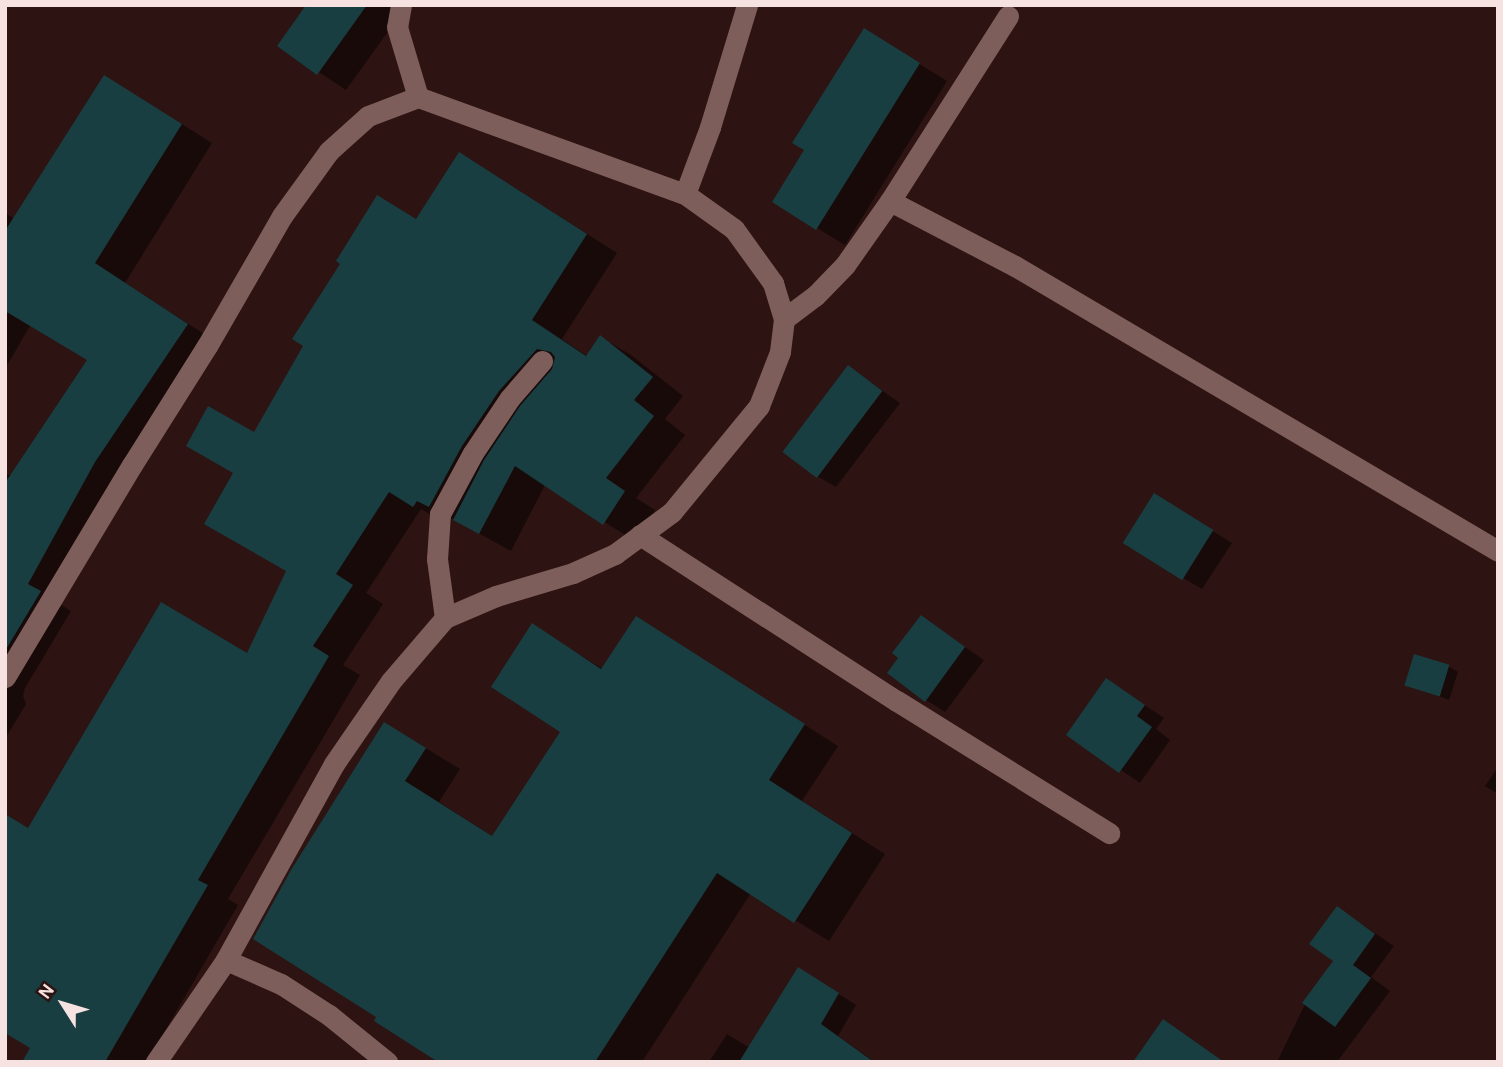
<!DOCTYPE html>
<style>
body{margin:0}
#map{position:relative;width:1503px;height:1067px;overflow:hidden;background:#2d1311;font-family:Karla,sans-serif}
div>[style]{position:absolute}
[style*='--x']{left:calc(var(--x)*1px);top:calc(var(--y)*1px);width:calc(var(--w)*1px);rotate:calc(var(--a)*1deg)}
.shadow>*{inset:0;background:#0007}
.building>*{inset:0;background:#183e42;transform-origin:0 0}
.minor>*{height:21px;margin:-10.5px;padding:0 10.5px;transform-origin:10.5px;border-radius:10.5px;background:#7e5e5b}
span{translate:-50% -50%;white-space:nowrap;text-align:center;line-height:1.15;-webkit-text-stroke:5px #2d1311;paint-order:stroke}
.frame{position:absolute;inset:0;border:7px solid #f6e2e0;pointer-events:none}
.north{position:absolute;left:28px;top:969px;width:70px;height:70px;-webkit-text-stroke:5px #2d1311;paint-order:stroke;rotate:307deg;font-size:19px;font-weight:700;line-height:28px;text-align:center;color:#f6e2e0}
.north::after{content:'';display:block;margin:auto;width:24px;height:32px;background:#f6e2e0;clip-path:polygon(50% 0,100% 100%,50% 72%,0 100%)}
</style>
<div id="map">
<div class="shadow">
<div style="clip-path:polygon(308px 5px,407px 5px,346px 90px,279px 46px)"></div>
<div style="clip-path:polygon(892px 47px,947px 81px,845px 245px,817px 228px)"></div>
<div style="clip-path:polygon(135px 95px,212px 143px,125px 283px,218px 343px,58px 603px,71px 611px,25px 688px,23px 696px,26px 704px,5px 739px,5px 473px,12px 476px,90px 359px,31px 324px,5px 369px,5px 213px,15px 219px)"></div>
<div style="clip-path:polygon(491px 173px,617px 253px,562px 339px,587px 356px,600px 337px,631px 355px,683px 396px,665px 419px,685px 435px,636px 498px,655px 510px,635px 541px,545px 485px,511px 551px,449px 517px,445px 523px,421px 509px,366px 593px,383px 604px,343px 665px,360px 675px,228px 899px,238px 905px,147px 1062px,24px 1062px,33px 1047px,29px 830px,248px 655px,288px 570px,254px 434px,417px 221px)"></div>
<div style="clip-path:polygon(848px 367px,900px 403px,836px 487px,817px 476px)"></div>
<div style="clip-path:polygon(1174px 507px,1232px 543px,1202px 589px,1183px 578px)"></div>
<div style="clip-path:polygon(921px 617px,984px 660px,945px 712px,926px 700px,901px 657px)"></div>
<div style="clip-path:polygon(636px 618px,838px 746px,802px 801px,885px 854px,829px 941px,751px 893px,642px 1062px,437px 1062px,379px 1017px,255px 938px,419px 744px,460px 769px,439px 802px,494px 837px,562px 731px,533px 626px,603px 669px)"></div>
<div style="clip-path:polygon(1448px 666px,1458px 672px,1449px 700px,1406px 684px)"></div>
<div style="clip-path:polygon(1107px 680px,1164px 718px,1156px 729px,1170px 740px,1140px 783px,1068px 734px)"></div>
<div style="clip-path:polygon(1498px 767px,1498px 794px,1485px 786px)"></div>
<div style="clip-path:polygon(1337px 908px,1394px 946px,1371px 977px,1390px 991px,1337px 1062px,1277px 1062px,1308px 998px,1335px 960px)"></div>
<div style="clip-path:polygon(817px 980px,856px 1005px,838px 1036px,875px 1062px,709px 1062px,727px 1034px,750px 1048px)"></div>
</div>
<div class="building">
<div style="clip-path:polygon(306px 5px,367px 5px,317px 75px,277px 46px)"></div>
<div style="clip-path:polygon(864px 28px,920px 63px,816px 230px,772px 202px,804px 150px,792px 143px)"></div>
<div style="clip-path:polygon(104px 75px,182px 124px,95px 263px,188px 324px,95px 462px,28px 584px,41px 591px,5px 651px,5px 483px,87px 360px,5px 311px,5px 231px)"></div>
<div style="clip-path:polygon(459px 152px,587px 234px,532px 320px,586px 356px,600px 335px,653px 377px,634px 400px,654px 416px,606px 478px,625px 491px,603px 525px,515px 466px,479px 534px,453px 520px,484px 460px,520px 406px,552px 369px,555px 357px,551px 352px,537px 349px,499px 391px,462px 446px,429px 507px,417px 501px,413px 507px,389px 492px,336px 574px,353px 585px,313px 646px,329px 656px,198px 880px,208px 885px,105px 1062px,22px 1062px,30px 1048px,5px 1033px,5px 814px,28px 828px,161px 602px,247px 653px,286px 571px,204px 524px,233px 473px,186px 446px,208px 406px,254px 432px,303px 346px,292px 339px,340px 264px,336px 261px,377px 195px,416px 219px)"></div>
<div style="left:848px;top:365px;width:43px;height:109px;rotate:37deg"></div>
<div style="left:1154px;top:493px;width:70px;height:59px;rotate:32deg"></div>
<div style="clip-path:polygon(921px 615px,965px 647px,925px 702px,887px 673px,898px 658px,892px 653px)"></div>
<div style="clip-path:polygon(636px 616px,805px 724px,769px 780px,852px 833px,794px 923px,717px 873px,595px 1062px,438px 1062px,374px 1021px,376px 1017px,253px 939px,291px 870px,384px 722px,426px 748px,405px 781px,492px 836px,560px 732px,491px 687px,532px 623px,601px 669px)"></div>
<div style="left:1414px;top:654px;width:37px;height:33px;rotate:17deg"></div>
<div style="clip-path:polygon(1106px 678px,1145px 705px,1137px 716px,1152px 727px,1119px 773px,1066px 735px)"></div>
<div style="clip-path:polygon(1337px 906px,1375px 934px,1353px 965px,1371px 978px,1335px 1027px,1302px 1003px,1333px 961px,1309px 944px)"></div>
<div style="clip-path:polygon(798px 967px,839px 993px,821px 1024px,874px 1062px,739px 1062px)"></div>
<div style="clip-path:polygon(1163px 1019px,1224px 1062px,1133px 1062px)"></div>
</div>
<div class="minor">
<div style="--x:401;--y:5;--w:22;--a:100"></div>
<div style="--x:397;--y:27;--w:73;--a:73.3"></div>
<div style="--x:1008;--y:16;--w:219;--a:122.5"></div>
<div style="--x:890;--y:201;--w:141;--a:27.5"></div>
<div style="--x:1015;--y:266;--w:561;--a:30.54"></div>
<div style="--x:685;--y:194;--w:72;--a:-69.5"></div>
<div style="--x:710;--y:127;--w:127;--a:-73.1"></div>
<div style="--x:784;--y:319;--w:39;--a:-37"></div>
<div style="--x:815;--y:296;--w:43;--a:-45.9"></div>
<div style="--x:845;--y:265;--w:78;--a:-54.9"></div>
<div style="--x:640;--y:535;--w:306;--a:32.9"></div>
<div style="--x:897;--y:701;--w:250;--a:31.9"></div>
<div style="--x:445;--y:618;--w:60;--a:-97.7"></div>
<div style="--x:437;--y:559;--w:45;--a:-86.2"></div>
<div style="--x:440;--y:514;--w:69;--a:-61.6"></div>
<div style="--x:473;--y:453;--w:66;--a:-56.1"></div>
<div style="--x:510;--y:398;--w:49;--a:-49.1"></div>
<div style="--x:5;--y:677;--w:247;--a:-59.1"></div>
<div style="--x:132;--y:465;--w:141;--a:-57.8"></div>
<div style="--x:207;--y:346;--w:150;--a:-60"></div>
<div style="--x:282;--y:216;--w:80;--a:-54.1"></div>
<div style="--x:329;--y:151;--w:52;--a:-41.9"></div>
<div style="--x:368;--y:116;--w:53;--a:-20.8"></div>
<div style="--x:418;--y:97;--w:284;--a:20"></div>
<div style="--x:685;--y:194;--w:60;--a:35.5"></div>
<div style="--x:734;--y:229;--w:67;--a:54.2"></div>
<div style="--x:773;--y:283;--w:38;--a:73"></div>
<div style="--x:784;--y:319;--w:33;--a:97"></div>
<div style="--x:780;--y:352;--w:58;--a:111.3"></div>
<div style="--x:759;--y:406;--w:137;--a:129.4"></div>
<div style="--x:672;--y:512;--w:71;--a:143.6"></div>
<div style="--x:615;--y:554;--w:46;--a:155.7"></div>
<div style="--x:573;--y:573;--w:80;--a:163.4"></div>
<div style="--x:496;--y:596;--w:56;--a:156.7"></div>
<div style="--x:445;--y:618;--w:83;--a:130.6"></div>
<div style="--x:391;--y:681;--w:101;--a:124.5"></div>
<div style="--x:334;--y:764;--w:224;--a:118.9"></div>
<div style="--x:226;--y:960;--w:124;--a:124.5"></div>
<div style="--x:226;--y:960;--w:60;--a:23.6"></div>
<div style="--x:281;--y:984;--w:57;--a:32.9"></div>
<div style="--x:329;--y:1015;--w:75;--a:39"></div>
</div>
<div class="frame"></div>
<div class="north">N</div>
</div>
